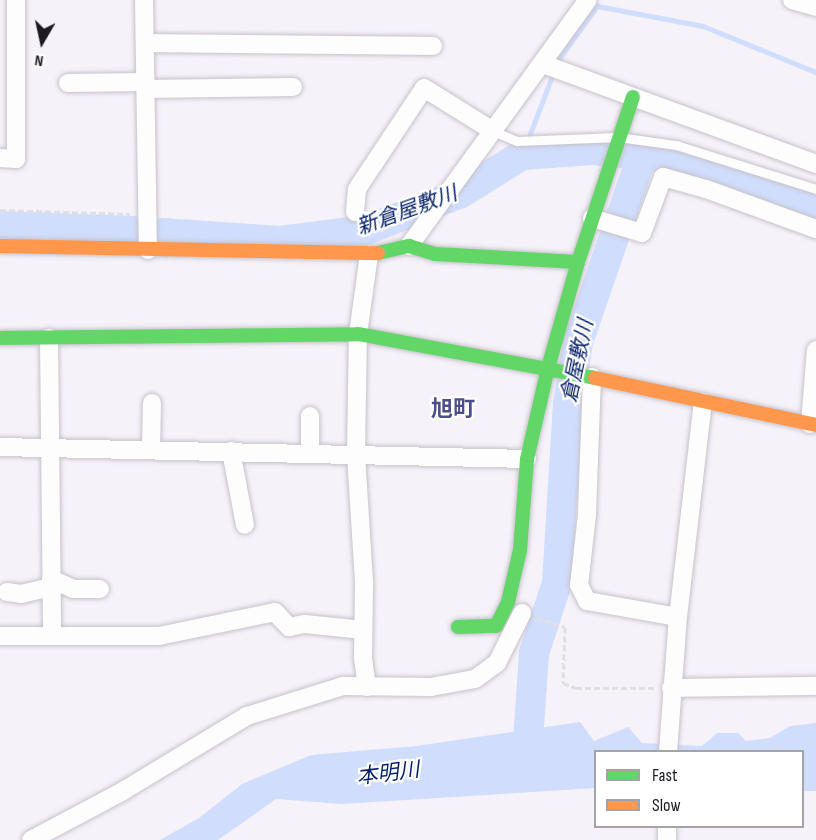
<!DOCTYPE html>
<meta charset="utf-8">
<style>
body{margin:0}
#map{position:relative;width:816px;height:840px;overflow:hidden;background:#f6f2fa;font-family:"Sofia Sans Condensed","Noto Sans JP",sans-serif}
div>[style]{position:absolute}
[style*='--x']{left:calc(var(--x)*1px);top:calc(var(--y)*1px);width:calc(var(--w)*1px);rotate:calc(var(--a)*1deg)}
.water>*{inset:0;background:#d0ddfc}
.stream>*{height:5px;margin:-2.5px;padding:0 2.5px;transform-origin:2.5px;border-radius:2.5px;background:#d0ddfc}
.river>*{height:30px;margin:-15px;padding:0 15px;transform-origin:15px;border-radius:15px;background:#d0ddfc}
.path>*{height:3px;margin-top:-1.5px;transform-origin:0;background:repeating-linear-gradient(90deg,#e0dfe1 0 6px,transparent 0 9px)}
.roads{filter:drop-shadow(0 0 2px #c6c2ca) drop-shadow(0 0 2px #c6c2ca)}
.lane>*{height:9px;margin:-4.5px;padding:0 4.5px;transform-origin:4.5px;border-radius:4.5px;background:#fefdfe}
.street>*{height:18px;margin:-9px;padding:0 9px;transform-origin:9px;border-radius:9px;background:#fefdfe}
.fast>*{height:14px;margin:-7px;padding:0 7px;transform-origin:7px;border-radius:7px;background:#63d668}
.slow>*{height:14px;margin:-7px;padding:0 7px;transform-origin:7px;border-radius:7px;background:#ff974d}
span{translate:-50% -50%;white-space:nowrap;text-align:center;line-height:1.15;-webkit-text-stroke:4.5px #fff;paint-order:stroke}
.water-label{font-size:21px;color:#061f69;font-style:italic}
.quarter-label{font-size:22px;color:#4d4d8b;font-weight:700}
.legend{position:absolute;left:594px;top:750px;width:210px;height:78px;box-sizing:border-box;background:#fff;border:2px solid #a5a3a7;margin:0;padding:8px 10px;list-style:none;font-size:18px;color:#1e1a22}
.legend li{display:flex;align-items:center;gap:12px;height:30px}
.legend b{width:30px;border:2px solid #a5a3a7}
.north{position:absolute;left:12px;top:12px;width:60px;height:60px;-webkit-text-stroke:4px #fff;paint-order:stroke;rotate:189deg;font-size:16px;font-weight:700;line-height:24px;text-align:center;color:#1e1a22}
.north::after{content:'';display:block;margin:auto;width:21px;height:27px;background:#1e1a22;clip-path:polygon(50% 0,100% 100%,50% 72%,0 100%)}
</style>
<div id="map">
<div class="water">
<div style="clip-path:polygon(580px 722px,594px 741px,628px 727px,642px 743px,702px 746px,717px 733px,738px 733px,746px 741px,770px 738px,790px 726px,816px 723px,816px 791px,803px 791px,802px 752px,596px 752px,595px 788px,342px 804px,276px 799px,218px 840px,160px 840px,199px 818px,242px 784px,311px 755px,416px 746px)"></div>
</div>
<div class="stream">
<div style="--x:522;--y:155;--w:102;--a:-69.2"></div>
<div style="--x:558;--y:60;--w:67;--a:-54.2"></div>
<div style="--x:597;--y:6;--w:108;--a:10.7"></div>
<div style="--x:703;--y:26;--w:122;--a:22.2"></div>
</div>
<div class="river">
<div style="--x:0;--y:226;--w:134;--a:2.1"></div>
<div style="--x:163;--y:233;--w:117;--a:3.9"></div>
<div style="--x:280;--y:241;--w:87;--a:-7.3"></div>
<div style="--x:366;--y:230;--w:102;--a:-21.3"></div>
<div style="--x:461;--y:193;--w:72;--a:-31.9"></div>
<div style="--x:522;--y:155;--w:71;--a:-4"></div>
<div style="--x:593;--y:150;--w:90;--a:5.7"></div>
<div style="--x:683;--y:159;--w:141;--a:19.1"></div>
<div style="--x:527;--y:756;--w:103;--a:-86.1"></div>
<div style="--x:534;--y:653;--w:74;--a:-71.8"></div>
<div style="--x:557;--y:583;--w:179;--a:-86.5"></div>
<div style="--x:568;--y:404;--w:63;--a:-80.8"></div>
<div style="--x:578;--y:342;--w:200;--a:-71"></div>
</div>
<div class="path">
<div style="--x:0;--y:210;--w:130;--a:1.8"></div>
<div style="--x:536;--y:618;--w:30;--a:17"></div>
<div style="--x:565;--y:627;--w:56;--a:92"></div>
<div style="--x:563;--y:683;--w:14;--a:21"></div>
<div style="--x:576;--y:688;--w:78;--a:0"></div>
</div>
<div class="roads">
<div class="lane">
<div style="--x:493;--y:131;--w:26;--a:23"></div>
<div style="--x:517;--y:141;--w:101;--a:-2.3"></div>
<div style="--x:618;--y:137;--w:59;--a:7.9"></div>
<div style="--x:676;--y:145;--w:147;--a:17.4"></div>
</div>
<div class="street">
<div style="--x:144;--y:0;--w:250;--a:89.1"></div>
<div style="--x:792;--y:0;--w:25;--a:16"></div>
<div style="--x:146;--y:43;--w:287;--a:0.6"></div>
<div style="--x:543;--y:64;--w:291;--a:20.1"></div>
<div style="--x:68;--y:83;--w:78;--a:-0.7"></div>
<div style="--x:146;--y:89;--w:147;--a:-0.8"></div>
<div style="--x:0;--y:158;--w:16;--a:4"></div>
<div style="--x:16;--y:159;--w:159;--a:-90"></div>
<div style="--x:355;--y:212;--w:23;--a:-85"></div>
<div style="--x:357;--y:189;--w:121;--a:-56.4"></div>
<div style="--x:424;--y:88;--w:81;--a:31.9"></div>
<div style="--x:592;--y:218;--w:52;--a:16.7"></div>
<div style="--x:642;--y:233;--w:60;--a:-69.4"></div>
<div style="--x:663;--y:177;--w:45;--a:15.6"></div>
<div style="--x:706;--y:189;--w:117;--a:20"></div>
<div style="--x:409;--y:246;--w:304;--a:-54"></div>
<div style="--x:49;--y:338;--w:297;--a:89.4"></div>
<div style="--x:592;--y:377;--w:138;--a:92.1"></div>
<div style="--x:587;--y:515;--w:70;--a:96.5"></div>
<div style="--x:579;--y:585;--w:18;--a:63"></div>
<div style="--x:587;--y:601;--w:92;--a:10"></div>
<div style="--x:810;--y:424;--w:74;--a:-85.4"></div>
<div style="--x:0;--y:447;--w:527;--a:1.3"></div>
<div style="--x:151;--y:449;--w:46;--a:-88.8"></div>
<div style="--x:231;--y:451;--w:75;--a:79.3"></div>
<div style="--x:310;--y:453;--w:37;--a:-90"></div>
<div style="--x:51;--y:579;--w:24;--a:24"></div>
<div style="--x:73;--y:589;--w:27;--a:0"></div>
<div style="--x:7;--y:592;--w:14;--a:8"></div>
<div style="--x:21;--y:594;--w:31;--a:-13"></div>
<div style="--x:0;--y:636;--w:159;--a:0"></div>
<div style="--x:159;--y:636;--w:118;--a:-11.7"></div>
<div style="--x:275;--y:612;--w:21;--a:47"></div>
<div style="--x:289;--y:627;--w:16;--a:-11"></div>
<div style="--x:305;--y:624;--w:58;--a:5.9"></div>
<div style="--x:367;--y:687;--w:29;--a:-98"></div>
<div style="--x:363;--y:658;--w:76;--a:-89.2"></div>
<div style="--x:364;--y:582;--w:127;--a:-93.6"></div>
<div style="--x:356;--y:455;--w:121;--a:-89.1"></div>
<div style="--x:358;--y:334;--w:80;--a:-82.1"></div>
<div style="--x:671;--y:688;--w:145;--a:-0.8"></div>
<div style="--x:668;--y:752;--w:135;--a:-85.8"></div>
<div style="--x:678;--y:617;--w:216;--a:-83.4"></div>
<div style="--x:31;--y:840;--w:104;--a:-28"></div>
<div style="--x:123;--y:791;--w:145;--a:-31.2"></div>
<div style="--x:247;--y:716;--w:101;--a:-17.4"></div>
<div style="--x:343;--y:686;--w:88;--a:0.7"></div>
<div style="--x:431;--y:687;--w:45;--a:-10.3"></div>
<div style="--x:475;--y:679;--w:27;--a:-36"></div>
<div style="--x:497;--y:663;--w:56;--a:-63.4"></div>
<div style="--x:667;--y:840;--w:14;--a:-90"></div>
</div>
<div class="fast">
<div style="--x:378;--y:253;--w:32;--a:-13"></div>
<div style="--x:409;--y:246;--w:27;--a:17"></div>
<div style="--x:435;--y:254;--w:143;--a:3.2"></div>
<div style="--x:0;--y:338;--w:358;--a:-0.6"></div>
<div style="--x:358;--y:334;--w:241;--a:10.5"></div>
<div style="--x:458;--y:627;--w:38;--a:-2"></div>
<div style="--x:496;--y:626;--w:27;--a:-63"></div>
<div style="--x:508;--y:602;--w:53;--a:-77"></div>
<div style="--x:520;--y:550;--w:91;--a:-85.6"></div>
<div style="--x:527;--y:459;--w:93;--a:-77"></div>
<div style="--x:548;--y:368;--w:110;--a:-74.2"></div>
<div style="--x:578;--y:262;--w:174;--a:-71.6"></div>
</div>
<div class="slow">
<div style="--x:0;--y:246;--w:378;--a:1.1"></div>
<div style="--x:595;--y:378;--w:226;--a:12"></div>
</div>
</div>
<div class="water-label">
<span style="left:407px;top:211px;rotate:-20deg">新倉屋敷川</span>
<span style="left:578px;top:361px;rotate:-78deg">倉屋敷川</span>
<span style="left:388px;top:774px;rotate:-7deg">本明川</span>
</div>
<div class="quarter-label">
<span style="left:453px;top:410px">旭町</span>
</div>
<ul class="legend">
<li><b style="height:8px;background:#63d668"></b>Fast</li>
<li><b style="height:8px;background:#ff974d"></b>Slow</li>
</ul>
<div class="north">N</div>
</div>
